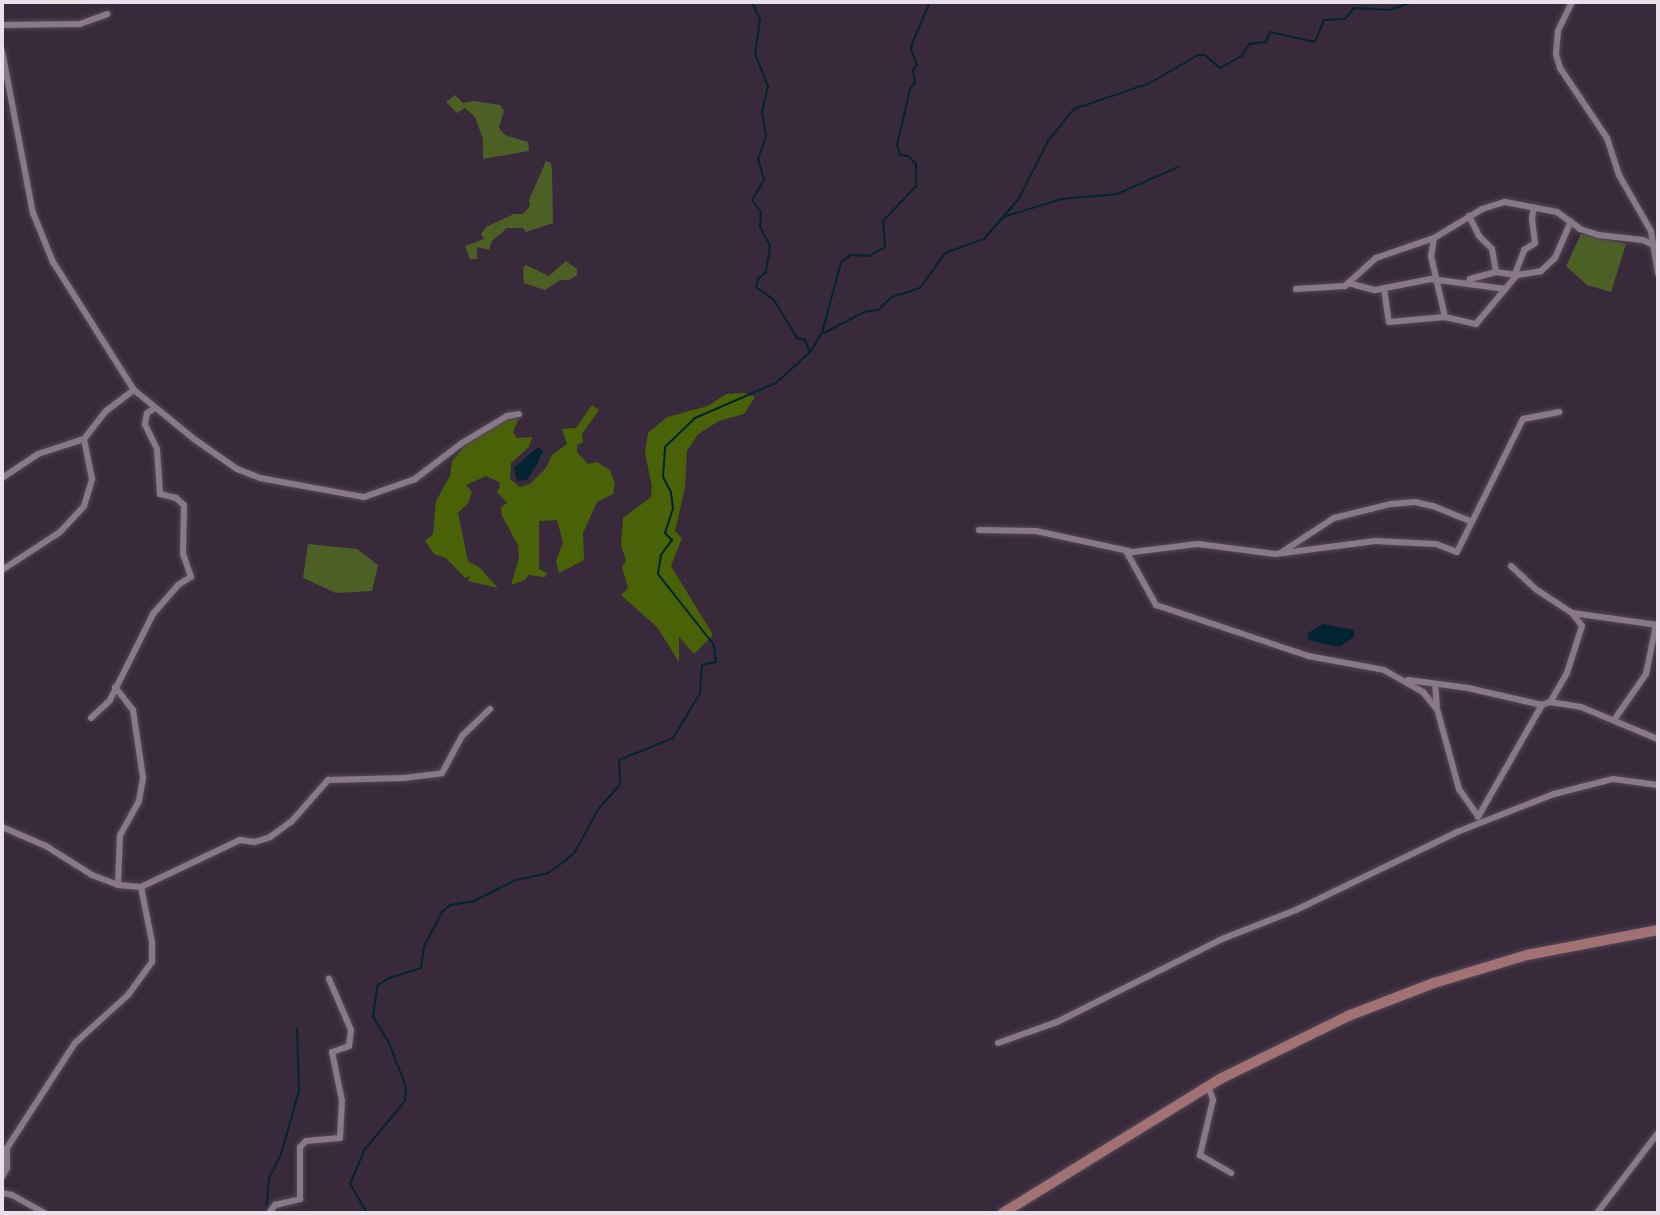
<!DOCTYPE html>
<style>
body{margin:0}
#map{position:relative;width:1660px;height:1215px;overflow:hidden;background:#382a3a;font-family:Jost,sans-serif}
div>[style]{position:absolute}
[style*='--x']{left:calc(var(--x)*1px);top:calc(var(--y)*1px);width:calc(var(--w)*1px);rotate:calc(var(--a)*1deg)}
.green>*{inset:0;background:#4c6026}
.forest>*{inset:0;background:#496207}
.water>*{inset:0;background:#022431}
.stream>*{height:2px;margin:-1px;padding:0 1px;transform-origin:1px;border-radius:1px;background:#022431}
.roads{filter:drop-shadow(0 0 2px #544855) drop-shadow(0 0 2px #544855)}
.street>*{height:6px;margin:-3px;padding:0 3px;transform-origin:3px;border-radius:3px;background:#88788a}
.primary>*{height:10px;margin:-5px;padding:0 5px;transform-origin:5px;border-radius:5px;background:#a27174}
span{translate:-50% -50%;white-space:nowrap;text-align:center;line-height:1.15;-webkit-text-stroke:6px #2e2030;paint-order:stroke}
.frame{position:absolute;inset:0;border:4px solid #e9e0ea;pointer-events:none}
</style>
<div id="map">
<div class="green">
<div style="clip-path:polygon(455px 95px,463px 103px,474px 101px,500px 105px,504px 111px,499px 128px,505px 135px,528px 142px,529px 151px,483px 159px,483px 139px,475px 117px,465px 108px,457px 113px,446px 102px)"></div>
<div style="clip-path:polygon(546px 161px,551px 163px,552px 171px,553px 223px,526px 232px,523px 228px,507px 228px,492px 241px,489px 250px,477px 247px,477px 259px,470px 259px,465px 246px,484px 239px,481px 234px,486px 227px,514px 214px,523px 214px,530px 206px,529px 200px)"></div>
<div style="clip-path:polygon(1581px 234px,1626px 244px,1611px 292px,1587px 285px,1566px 266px)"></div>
<div style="clip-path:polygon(566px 261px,577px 269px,577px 275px,569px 280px,560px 280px,545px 290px,524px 283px,523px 268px,526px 265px,549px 276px)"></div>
<div style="clip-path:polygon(308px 544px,357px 549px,378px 565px,372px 591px,336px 593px,303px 578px)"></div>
</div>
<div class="forest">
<div style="clip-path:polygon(744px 393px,755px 397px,744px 414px,719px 421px,698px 434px,687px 451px,685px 488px,675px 531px,682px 538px,671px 566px,713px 635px,694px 654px,679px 637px,679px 662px,657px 627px,621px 595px,628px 588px,622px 567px,626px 561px,621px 545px,623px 518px,651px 497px,652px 487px,645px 453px,648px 433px,667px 417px,708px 406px,726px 394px)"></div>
<div style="clip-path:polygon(592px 405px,599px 410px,582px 434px,583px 442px,577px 445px,577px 452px,588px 464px,597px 462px,610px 470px,615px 484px,613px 494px,597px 502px,583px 533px,584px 560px,559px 573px,556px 561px,563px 542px,557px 520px,539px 521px,539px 569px,547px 573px,545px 577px,528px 575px,525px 580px,511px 585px,519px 558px,518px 545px,502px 516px,501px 507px,507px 503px,497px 492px,500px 487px,499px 482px,486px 476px,466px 485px,472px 492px,468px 503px,458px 513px,468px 561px,480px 568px,498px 588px,468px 581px,470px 576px,465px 578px,446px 558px,434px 554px,425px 541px,433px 534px,436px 501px,450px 476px,452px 461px,467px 443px,507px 418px,519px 418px,513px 432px,517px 438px,532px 437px,529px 447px,511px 463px,510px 479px,520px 487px,530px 484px,546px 468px,552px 455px,567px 444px,562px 429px,576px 428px)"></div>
</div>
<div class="water">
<div style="clip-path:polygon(538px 447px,543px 451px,536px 466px,527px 480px,517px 481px,514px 468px)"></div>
<div style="clip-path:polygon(1323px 624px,1354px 630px,1354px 637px,1339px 647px,1308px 640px,1308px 633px)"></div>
</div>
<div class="stream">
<div style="--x:752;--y:2;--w:20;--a:66"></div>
<div style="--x:760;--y:20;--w:34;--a:98"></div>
<div style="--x:755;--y:54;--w:35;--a:68"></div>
<div style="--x:768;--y:86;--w:26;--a:103"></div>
<div style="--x:762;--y:111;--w:25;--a:81"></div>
<div style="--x:766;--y:136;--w:24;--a:109"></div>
<div style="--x:758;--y:159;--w:22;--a:74"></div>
<div style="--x:764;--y:180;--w:23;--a:121"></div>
<div style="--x:752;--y:200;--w:15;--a:53"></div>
<div style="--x:761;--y:212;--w:15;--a:94"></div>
<div style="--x:760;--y:227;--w:21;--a:62"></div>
<div style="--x:770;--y:246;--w:26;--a:99"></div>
<div style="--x:766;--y:272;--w:11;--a:139"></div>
<div style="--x:758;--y:279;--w:8;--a:104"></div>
<div style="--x:756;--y:287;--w:22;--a:36"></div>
<div style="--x:774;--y:300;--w:44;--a:58.8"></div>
<div style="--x:797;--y:338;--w:8;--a:14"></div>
<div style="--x:805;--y:340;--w:11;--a:68"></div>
<div style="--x:1003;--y:217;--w:23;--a:-49"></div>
<div style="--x:1018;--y:200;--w:66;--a:-63"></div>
<div style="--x:1048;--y:141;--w:41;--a:-50.9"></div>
<div style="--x:1074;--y:109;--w:80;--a:-18.9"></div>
<div style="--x:1150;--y:83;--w:56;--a:-30.3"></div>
<div style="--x:1198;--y:55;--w:7;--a:0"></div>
<div style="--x:1205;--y:55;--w:20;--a:41"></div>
<div style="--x:1220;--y:68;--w:25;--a:-29"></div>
<div style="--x:1242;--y:56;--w:14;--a:-60"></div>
<div style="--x:1249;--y:44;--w:17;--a:-7"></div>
<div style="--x:1266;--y:42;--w:11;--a:-68"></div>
<div style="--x:1270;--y:32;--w:46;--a:12.5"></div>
<div style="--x:1315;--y:42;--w:24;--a:-68"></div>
<div style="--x:1324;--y:20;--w:21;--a:-3"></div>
<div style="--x:1345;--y:19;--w:14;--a:-51"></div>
<div style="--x:1354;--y:8;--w:35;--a:3"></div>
<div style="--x:1389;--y:10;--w:24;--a:-19"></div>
<div style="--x:824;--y:333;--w:45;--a:-27.7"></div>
<div style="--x:864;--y:312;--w:14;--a:-8"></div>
<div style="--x:878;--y:310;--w:19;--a:-43"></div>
<div style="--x:892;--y:297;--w:29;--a:-18"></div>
<div style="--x:920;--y:288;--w:43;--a:-54.5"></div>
<div style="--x:945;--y:253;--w:41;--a:-19.7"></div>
<div style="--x:984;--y:239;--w:29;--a:-49"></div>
<div style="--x:1003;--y:217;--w:61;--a:-17.2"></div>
<div style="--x:1061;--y:199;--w:56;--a:-5.1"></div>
<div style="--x:1117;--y:194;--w:67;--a:-23.9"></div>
<div style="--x:266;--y:1213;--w:35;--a:-85"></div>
<div style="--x:269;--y:1178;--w:27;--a:-63"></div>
<div style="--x:281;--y:1154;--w:66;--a:-74.1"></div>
<div style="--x:299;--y:1091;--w:63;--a:-91.8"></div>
<div style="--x:367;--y:1213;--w:34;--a:-120"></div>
<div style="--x:350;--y:1184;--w:38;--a:-67"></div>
<div style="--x:365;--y:1149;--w:62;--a:-50.2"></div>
<div style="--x:405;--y:1101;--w:14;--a:-86"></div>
<div style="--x:406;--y:1087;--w:47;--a:-111.1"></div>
<div style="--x:389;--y:1043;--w:31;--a:-121"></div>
<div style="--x:373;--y:1016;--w:30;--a:-82"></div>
<div style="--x:377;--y:986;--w:14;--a:-34"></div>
<div style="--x:389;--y:978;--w:34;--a:-17"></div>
<div style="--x:421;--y:968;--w:22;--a:-82"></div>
<div style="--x:424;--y:946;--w:38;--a:-62"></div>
<div style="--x:442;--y:912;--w:11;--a:-41"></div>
<div style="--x:450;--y:905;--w:24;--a:-9"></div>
<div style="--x:474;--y:901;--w:47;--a:-26.6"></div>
<div style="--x:516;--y:880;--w:33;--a:-12"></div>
<div style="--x:548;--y:873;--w:24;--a:-36"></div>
<div style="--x:567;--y:859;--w:11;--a:-41"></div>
<div style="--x:575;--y:852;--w:50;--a:-61.4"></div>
<div style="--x:599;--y:808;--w:31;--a:-48"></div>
<div style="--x:620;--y:785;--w:25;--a:-92"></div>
<div style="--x:619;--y:760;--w:58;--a:-22.2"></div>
<div style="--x:673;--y:738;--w:52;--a:-59"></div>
<div style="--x:700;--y:693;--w:28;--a:-86"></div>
<div style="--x:702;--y:665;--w:14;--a:-12"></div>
<div style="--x:716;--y:662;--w:17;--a:-97"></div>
<div style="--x:714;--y:645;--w:90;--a:-128.3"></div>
<div style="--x:658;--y:574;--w:19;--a:-81"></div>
<div style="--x:661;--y:555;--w:19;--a:-54"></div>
<div style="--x:672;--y:540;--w:10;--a:-135"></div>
<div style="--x:665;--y:533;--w:25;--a:-72"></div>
<div style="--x:673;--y:509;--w:17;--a:-97"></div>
<div style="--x:671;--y:492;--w:17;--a:-118"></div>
<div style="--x:663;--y:477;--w:30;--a:-86"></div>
<div style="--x:665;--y:447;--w:42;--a:-44"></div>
<div style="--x:695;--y:418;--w:88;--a:-23.4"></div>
<div style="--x:776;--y:383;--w:46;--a:-42.4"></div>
<div style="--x:810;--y:352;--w:22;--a:-58"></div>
<div style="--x:822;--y:333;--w:73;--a:-75"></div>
<div style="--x:841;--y:262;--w:12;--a:-35"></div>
<div style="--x:851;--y:255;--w:18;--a:3"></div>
<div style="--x:869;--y:256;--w:18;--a:-29"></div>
<div style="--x:885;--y:247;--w:26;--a:-94"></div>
<div style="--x:883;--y:221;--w:48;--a:-46.7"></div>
<div style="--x:916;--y:186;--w:22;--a:-90"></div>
<div style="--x:916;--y:164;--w:11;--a:-135"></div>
<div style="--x:908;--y:156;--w:8;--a:-173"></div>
<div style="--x:900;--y:155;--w:10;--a:-107"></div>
<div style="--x:897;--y:145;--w:57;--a:-76.9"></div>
<div style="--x:910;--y:89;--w:8;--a:-50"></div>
<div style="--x:915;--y:83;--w:13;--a:-99"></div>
<div style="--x:913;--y:70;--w:6;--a:-51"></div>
<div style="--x:917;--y:65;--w:17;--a:-111"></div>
<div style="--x:911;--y:49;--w:8;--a:-76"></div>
<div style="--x:913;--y:41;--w:43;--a:-66.4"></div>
</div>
<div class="roads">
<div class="street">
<div style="--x:1572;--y:2;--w:32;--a:116"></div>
<div style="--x:1558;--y:31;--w:23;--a:95"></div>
<div style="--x:1556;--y:54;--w:15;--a:74"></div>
<div style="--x:1560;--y:68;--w:84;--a:56.1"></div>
<div style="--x:1607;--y:138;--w:39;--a:72"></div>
<div style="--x:1619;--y:175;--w:64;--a:60.3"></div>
<div style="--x:1651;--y:231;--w:43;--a:80.5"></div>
<div style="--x:2;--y:25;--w:78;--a:-0.7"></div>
<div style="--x:80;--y:24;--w:29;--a:-20"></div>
<div style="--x:2;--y:51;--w:165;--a:79.2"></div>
<div style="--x:33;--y:213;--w:53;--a:67.8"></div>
<div style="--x:53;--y:262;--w:151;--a:57.7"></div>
<div style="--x:134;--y:390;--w:77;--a:39.2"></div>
<div style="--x:194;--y:439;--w:52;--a:34.9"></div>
<div style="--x:237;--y:469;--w:25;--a:21"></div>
<div style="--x:260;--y:478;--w:106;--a:10.4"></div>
<div style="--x:364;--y:497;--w:54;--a:-19.4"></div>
<div style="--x:415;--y:479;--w:59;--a:-37.5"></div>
<div style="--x:462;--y:443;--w:52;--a:-31"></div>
<div style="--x:507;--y:416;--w:12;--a:-9"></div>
<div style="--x:1469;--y:216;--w:22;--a:63"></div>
<div style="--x:1479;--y:236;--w:18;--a:45"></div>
<div style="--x:1492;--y:249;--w:23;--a:80"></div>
<div style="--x:1434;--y:238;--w:18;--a:99"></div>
<div style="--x:1431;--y:256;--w:63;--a:77.1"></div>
<div style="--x:1515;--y:274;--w:26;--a:-69"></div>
<div style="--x:1524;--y:250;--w:13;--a:-32"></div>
<div style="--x:1535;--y:243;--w:24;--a:-97"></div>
<div style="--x:1532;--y:219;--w:12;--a:-81"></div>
<div style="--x:1469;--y:282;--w:3;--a:-72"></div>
<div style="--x:1470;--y:279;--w:27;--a:-15"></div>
<div style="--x:1496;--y:272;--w:21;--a:8"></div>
<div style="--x:1348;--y:283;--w:28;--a:15"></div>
<div style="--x:1375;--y:290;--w:57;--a:-11.1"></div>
<div style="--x:1431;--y:279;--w:75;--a:7.7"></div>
<div style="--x:1384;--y:288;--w:34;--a:82"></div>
<div style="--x:1389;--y:322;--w:56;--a:-5.1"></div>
<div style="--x:1445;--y:317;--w:32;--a:13"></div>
<div style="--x:1476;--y:324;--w:64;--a:-50.1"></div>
<div style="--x:1517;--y:275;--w:24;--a:-9"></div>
<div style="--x:1541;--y:271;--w:19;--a:-43"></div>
<div style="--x:1555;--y:258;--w:40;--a:-66.6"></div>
<div style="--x:1296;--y:289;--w:49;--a:-3.5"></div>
<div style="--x:1345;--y:286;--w:42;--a:-42.1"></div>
<div style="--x:1376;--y:258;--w:61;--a:-19"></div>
<div style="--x:1434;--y:238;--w:56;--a:-31.1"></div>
<div style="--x:1482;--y:209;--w:24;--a:-17"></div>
<div style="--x:1505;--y:202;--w:53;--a:10.9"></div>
<div style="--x:1557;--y:212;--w:29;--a:36"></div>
<div style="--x:1580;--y:229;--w:19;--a:18"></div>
<div style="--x:1598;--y:235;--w:45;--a:6.3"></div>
<div style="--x:1643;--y:240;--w:17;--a:25"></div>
<div style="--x:2;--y:478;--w:43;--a:-33.7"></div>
<div style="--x:38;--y:454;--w:48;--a:-18.1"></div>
<div style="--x:84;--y:439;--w:36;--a:-52"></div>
<div style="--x:106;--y:411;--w:35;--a:-37"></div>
<div style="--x:979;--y:530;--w:57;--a:1"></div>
<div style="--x:1036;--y:531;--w:99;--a:12.2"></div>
<div style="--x:1133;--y:552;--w:65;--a:-7"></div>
<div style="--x:1198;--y:544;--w:78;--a:7.4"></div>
<div style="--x:1275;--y:554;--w:101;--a:-7.4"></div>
<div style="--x:1375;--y:541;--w:61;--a:2.8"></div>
<div style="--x:1436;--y:544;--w:22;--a:21"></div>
<div style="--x:1457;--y:552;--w:148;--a:-63.6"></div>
<div style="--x:1523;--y:419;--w:37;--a:-11"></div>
<div style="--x:1126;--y:551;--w:62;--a:60.9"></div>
<div style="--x:1156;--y:605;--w:160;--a:18.5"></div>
<div style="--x:1308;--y:656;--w:77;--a:10.4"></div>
<div style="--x:1384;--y:670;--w:45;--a:29.4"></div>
<div style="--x:1423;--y:692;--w:22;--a:51"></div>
<div style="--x:1437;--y:709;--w:83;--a:74.6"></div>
<div style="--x:1459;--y:789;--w:33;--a:55"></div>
<div style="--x:1282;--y:552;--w:62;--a:-33.2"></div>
<div style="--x:1334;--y:518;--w:59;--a:-13.8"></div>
<div style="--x:1391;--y:504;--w:24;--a:-5"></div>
<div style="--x:1415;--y:502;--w:18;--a:13"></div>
<div style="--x:1433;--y:506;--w:40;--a:22"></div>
<div style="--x:1511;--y:566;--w:35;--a:43"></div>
<div style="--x:1537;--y:590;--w:42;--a:33.3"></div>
<div style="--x:1572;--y:613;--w:16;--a:52"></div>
<div style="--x:1582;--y:626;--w:49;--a:107.7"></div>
<div style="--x:1567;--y:673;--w:34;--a:120"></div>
<div style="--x:2;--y:570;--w:69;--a:-33.2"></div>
<div style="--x:60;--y:532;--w:35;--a:-47"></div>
<div style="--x:84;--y:506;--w:28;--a:-73"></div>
<div style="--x:92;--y:479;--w:41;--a:-101.3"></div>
<div style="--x:1572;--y:613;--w:87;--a:7.9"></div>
<div style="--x:1408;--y:680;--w:61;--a:7.6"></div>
<div style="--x:1468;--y:688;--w:76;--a:12.9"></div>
<div style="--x:1435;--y:684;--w:21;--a:85"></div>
<div style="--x:115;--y:687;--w:29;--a:52"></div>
<div style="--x:133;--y:710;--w:69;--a:81.6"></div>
<div style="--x:143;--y:778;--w:23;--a:100"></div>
<div style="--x:139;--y:801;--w:39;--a:119"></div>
<div style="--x:120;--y:835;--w:50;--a:92.3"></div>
<div style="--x:91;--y:718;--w:26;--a:-43"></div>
<div style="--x:110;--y:700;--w:96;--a:-63.4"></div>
<div style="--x:153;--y:614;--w:38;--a:-49"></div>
<div style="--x:178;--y:585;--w:15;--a:-32"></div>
<div style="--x:191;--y:577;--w:24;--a:-109"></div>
<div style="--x:183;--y:554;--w:49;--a:-88.8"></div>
<div style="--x:184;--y:505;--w:11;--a:-139"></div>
<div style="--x:176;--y:498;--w:16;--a:-166"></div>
<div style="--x:160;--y:494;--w:45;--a:-93.8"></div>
<div style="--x:157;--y:449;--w:28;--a:-116"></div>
<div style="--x:145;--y:424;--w:11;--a:-80"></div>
<div style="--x:147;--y:413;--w:9;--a:-32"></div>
<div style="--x:1614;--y:720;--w:56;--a:-55.2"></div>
<div style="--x:1646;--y:674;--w:50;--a:-78.5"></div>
<div style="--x:1478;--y:817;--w:129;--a:-60.3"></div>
<div style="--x:1542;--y:705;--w:9;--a:-21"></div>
<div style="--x:1550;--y:702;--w:31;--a:9"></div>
<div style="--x:1581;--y:707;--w:83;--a:22.6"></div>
<div style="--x:2;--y:827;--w:48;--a:23.4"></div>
<div style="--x:46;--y:846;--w:54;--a:32.2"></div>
<div style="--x:92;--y:875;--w:28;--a:21"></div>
<div style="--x:118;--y:885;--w:23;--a:5"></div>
<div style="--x:141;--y:887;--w:110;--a:-25.4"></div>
<div style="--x:240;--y:840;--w:15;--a:8"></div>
<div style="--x:255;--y:842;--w:16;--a:-18"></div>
<div style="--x:270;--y:837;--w:27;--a:-36"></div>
<div style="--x:292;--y:821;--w:55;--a:-48.7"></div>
<div style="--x:328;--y:780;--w:76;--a:-1.5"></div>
<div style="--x:404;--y:778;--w:38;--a:-7"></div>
<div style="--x:442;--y:773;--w:42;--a:-61.6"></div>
<div style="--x:462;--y:736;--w:39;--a:-44"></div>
<div style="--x:998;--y:1043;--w:63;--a:-19.6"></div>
<div style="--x:1057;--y:1022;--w:185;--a:-26.7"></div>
<div style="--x:1222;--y:939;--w:79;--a:-21.4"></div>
<div style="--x:1296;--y:910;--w:179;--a:-25.8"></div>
<div style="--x:1457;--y:832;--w:104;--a:-21.4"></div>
<div style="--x:1554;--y:794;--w:61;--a:-14.3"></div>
<div style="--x:1613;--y:779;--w:45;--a:7.6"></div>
<div style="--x:1208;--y:1086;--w:15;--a:70"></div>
<div style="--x:1213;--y:1100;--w:57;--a:103.3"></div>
<div style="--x:1200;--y:1155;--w:36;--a:30"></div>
<div style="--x:2;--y:1177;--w:10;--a:-61"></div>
<div style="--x:7;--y:1168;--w:20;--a:-90"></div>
<div style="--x:7;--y:1148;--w:125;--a:-57.1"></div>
<div style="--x:75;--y:1043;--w:72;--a:-42.2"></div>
<div style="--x:128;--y:995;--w:41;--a:-54"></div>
<div style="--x:152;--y:962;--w:20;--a:-90"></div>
<div style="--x:152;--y:942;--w:56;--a:-101.3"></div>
<div style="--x:2;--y:1193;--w:10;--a:11"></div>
<div style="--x:12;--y:1195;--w:37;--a:29"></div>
<div style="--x:269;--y:1213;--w:10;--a:-53"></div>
<div style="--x:275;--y:1205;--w:26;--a:-13"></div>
<div style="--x:300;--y:1199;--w:52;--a:-90"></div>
<div style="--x:300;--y:1147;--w:8;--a:-45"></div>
<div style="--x:306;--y:1141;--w:34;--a:-5"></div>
<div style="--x:340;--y:1138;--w:37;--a:-87"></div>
<div style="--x:342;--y:1101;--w:50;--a:-101.5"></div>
<div style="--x:332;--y:1052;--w:18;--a:-19"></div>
<div style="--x:349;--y:1046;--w:16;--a:-83"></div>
<div style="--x:351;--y:1030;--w:56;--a:-113.3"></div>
<div style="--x:1597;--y:1213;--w:101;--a:-52.7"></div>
</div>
<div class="primary">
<div style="--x:1003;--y:1213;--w:257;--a:-31.7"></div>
<div style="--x:1222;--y:1078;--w:140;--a:-26.2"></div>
<div style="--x:1348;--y:1016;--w:92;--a:-21"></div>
<div style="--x:1434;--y:983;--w:97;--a:-16.8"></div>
<div style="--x:1527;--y:955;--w:133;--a:-10.8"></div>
</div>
</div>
<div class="frame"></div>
</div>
